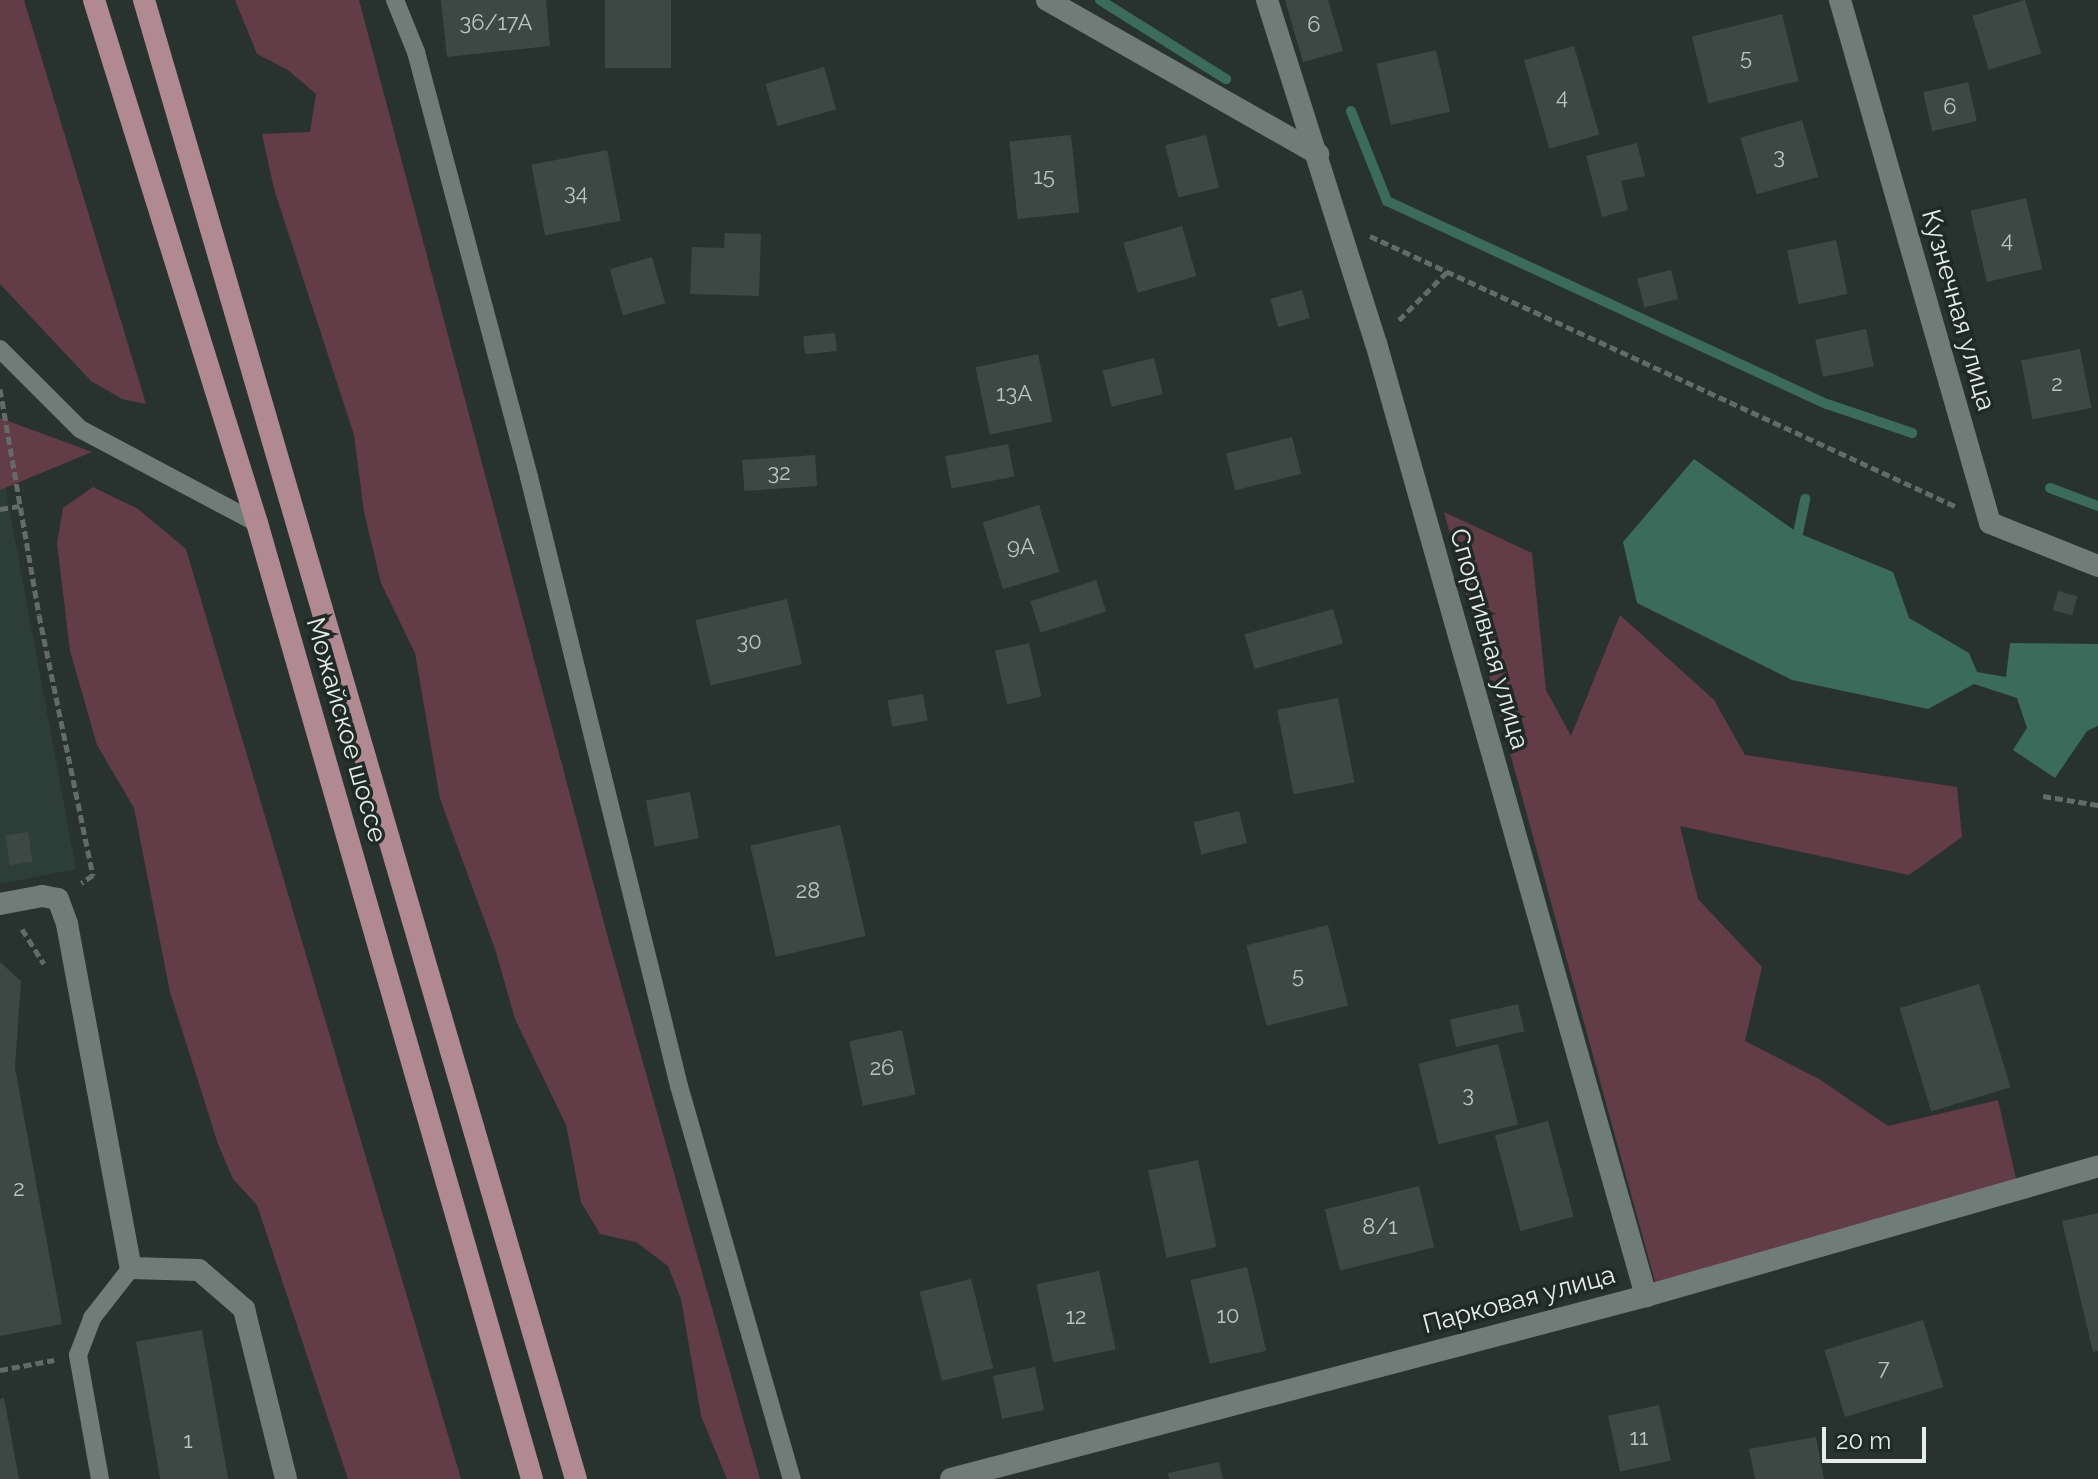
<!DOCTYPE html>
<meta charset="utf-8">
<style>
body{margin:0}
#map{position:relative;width:2098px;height:1479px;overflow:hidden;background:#28332f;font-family:Raleway,sans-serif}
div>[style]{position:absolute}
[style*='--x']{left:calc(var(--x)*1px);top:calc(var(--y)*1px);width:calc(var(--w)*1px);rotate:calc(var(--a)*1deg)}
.built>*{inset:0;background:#2c3e37}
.green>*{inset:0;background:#623c46}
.water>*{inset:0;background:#3a6b5b}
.stream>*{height:10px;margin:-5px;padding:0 5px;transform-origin:5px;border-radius:5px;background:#3a6b5b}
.building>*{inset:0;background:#3d4844;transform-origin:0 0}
.path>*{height:5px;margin-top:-2.5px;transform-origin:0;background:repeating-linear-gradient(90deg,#626b68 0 8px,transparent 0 12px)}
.service>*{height:18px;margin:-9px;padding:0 9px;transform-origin:9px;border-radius:9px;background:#707c78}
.minor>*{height:22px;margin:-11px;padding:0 11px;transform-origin:11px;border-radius:11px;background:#707c78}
.primary>*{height:22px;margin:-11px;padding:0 11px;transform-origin:11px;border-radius:11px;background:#b18992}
span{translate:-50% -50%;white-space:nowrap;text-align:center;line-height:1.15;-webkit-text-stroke:7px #1f2925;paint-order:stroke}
.number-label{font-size:22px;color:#bbc3c0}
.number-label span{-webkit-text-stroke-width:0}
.street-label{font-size:26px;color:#e5ece9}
.scale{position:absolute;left:1822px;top:1427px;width:104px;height:36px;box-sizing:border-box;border:4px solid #e5ece9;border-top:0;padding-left:10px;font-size:24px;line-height:28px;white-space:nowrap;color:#e5ece9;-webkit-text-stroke:6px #1f2925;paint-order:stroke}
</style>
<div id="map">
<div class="built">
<div style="clip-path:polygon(0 458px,76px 869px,0 884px)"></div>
</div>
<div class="green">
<div style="clip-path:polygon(0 0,24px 0,146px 404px,122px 399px,91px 381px,0 284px)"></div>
<div style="clip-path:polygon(235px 0,359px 0,608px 938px,760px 1479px,727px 1479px,701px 1416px,681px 1299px,668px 1266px,636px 1242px,600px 1234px,581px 1202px,566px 1125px,515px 1019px,495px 949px,440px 799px,415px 653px,381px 583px,364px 512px,354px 435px,274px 189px,262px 134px,310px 132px,316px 94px,288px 70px,257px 54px)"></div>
<div style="clip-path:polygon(0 418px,92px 452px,0 490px)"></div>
<div style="clip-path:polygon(93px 487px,138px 509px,186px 549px,461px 1479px,348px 1479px,257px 1205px,233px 1179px,218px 1144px,170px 992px,134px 808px,97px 745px,70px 651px,57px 543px,63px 508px)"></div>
<div style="clip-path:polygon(1444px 512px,1532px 553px,1546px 690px,1571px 736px,1620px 615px,1714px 700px,1745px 755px,1957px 787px,1962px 837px,1909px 875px,1680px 826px,1698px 899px,1762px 967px,1745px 1041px,1819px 1079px,1888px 1126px,1998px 1100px,2017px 1183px,1657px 1289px)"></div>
</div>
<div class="water">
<div style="clip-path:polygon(1694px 459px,1798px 533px,1893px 572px,1909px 618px,1969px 653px,1977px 672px,2006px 677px,2010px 643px,2098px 644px,2098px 726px,2087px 731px,2055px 778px,2013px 750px,2027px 728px,2017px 698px,1974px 684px,1928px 709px,1792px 680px,1637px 603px,1623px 542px)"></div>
</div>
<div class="stream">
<div style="--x:1100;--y:0;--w:149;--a:32.1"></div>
<div style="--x:1351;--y:111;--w:97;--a:68.2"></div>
<div style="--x:1387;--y:201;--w:485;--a:24.8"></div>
<div style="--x:1827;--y:404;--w:90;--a:18.8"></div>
<div style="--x:2050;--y:488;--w:51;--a:20.6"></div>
<div style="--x:1798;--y:533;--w:35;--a:-78"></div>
</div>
<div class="building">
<div style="clip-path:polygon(441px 0,546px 0,550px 46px,447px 57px)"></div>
<div style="left:605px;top:0;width:66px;height:68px"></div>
<div style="clip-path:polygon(1285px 0,1328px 0,1343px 51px,1303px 62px)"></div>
<div style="left:2025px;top:0;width:56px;height:55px;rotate:73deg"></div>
<div style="left:1782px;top:14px;width:69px;height:93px;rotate:76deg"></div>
<div style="left:1574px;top:46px;width:92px;height:52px;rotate:74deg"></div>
<div style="left:1436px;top:50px;width:63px;height:61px;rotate:77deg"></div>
<div style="left:824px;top:67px;width:44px;height:61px;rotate:74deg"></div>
<div style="left:1968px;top:82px;width:40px;height:46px;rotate:77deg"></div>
<div style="left:1802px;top:120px;width:59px;height:64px;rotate:74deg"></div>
<div style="left:1071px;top:135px;width:78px;height:62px;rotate:84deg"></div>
<div style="left:1206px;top:135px;width:54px;height:42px;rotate:76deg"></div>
<div style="clip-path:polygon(1637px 143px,1645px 176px,1621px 181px,1628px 210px,1602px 217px,1586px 156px)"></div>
<div style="left:607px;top:150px;width:72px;height:77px;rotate:79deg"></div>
<div style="left:2026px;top:198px;width:73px;height:57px;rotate:77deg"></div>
<div style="left:1182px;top:226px;width:52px;height:61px;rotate:74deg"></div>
<div style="clip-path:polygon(725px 233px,761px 234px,759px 296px,690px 294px,692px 247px,724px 248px)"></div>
<div style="left:1836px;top:240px;width:55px;height:50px;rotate:78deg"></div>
<div style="left:652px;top:257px;width:48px;height:44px;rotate:74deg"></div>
<div style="left:1671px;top:270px;width:30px;height:35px;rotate:76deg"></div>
<div style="left:1302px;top:290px;width:29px;height:33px;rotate:74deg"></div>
<div style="left:1866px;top:329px;width:38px;height:52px;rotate:78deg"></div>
<div style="left:835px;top:333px;width:18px;height:32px;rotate:84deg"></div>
<div style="left:2080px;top:349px;width:60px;height:60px;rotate:79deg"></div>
<div style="left:1038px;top:354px;width:69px;height:64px;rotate:78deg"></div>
<div style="left:1154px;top:358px;width:37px;height:53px;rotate:76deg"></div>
<div style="left:1292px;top:437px;width:38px;height:68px;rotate:76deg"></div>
<div style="left:1008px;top:444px;width:33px;height:64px;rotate:79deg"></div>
<div style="left:815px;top:455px;width:31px;height:73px;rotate:86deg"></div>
<div style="left:1039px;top:505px;width:70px;height:59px;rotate:73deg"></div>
<div style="left:1096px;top:580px;width:33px;height:69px;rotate:72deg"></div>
<div style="left:2058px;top:591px;width:20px;height:20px;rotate:15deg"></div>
<div style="left:787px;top:599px;width:67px;height:94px;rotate:77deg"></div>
<div style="left:1333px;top:609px;width:36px;height:92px;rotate:74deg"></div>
<div style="left:1029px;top:643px;width:55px;height:35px;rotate:77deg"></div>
<div style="left:923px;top:694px;width:27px;height:36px;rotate:80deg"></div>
<div style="left:1338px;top:698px;width:86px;height:62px;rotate:79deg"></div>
<div style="left:690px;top:792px;width:47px;height:45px;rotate:79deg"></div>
<div style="left:1239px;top:811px;width:33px;height:47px;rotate:76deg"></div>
<div style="left:840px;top:825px;width:114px;height:92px;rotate:77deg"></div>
<div style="left:28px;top:832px;width:30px;height:23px;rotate:81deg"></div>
<div style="left:1328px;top:925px;width:83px;height:84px;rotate:76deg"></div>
<div style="clip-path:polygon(0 962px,21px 981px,15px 1068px,62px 1324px,0 1336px)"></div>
<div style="left:1979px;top:984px;width:108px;height:83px;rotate:73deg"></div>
<div style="left:1518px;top:1004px;width:28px;height:70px;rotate:77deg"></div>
<div style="left:902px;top:1030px;width:66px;height:54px;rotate:78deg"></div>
<div style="left:1498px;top:1044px;width:83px;height:82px;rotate:76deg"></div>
<div style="left:1548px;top:1121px;width:99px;height:55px;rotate:75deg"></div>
<div style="left:1198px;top:1160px;width:89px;height:51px;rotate:78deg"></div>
<div style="left:1419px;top:1186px;width:63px;height:97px;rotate:76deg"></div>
<div style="clip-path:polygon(2098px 1213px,2098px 1351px,2093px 1352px,2062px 1221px)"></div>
<div style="left:1247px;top:1267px;width:86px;height:58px;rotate:77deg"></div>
<div style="left:1099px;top:1271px;width:80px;height:64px;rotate:78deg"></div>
<div style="left:971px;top:1279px;width:92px;height:53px;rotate:76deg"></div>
<div style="left:1923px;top:1320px;width:70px;height:103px;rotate:73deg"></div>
<div style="left:202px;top:1330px;width:151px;height:67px;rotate:80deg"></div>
<div style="left:1035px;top:1367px;width:44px;height:43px;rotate:78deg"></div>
<div style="clip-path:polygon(4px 1398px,19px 1479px,0 1479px,0 1399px)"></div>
<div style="left:1659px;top:1405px;width:57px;height:52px;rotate:78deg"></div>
<div style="clip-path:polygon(1816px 1437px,1824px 1479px,1755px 1479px,1749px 1449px)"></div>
<div style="clip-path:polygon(1219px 1462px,1223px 1479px,1169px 1479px,1168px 1473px)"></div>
</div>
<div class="path">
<div style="--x:1370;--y:236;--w:647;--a:24.78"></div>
<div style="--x:1399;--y:320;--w:71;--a:-45"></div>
<div style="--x:0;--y:389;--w:229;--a:80.2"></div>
<div style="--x:39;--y:615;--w:266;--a:78.3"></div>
<div style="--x:93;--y:875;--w:14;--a:146"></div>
<div style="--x:0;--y:509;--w:20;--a:-9"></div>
<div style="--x:2043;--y:796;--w:56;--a:9.3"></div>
<div style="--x:22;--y:929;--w:41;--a:57.8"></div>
<div style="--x:0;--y:1370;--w:55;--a:-10.5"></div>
</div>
<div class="service">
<div style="--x:395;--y:0;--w:56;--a:68"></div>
<div style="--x:416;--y:52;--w:440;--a:75.1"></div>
<div style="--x:529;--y:477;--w:627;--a:76.16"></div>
<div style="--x:679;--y:1086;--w:409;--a:74"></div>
<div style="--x:0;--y:349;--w:113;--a:45"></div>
<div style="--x:80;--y:429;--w:200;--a:28"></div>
<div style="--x:100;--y:1479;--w:126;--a:-100.1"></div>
<div style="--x:78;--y:1355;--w:40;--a:-69"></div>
<div style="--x:92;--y:1318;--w:63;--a:-52"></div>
</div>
<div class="minor">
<div style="--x:1047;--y:0;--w:312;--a:29.6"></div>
<div style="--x:1267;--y:0;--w:360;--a:72.4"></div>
<div style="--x:1376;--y:343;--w:991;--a:74.18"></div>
<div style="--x:1840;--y:0;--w:544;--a:74"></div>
<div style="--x:1990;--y:523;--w:116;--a:21.7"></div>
<div style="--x:0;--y:904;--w:43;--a:-10.8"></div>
<div style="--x:42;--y:896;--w:16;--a:11"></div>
<div style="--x:58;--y:899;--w:27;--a:70"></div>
<div style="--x:67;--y:924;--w:350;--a:79.5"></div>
<div style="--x:131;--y:1268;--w:68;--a:1.7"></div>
<div style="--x:199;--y:1270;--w:60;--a:40.9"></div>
<div style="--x:244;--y:1309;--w:175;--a:76.1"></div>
<div style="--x:951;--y:1479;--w:719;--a:-14.75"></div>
<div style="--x:1646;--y:1296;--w:470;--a:-16"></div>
</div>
<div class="primary">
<div style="--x:94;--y:0;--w:548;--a:72.69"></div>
<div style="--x:257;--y:523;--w:995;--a:73.95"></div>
<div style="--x:144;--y:0;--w:1541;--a:73.72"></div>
</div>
<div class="number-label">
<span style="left:496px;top:23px">36/17А</span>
<span style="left:1314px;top:25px">6</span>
<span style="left:1746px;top:58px">5</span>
<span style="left:1562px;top:97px">4</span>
<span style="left:1950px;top:107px">6</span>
<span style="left:1779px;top:157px">3</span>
<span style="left:1044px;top:177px">15</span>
<span style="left:576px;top:193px">34</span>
<span style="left:2007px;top:240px">4</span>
<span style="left:2057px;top:384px">2</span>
<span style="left:1014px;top:394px">13А</span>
<span style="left:779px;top:473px">32</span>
<span style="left:1021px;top:547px">9А</span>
<span style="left:749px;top:642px">30</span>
<span style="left:808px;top:891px">28</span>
<span style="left:1298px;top:976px">5</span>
<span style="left:882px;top:1068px">26</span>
<span style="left:1468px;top:1095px">3</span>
<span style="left:19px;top:1189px">2</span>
<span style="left:1380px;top:1227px">8/1</span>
<span style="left:1228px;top:1316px">10</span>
<span style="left:1076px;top:1317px">12</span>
<span style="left:1884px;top:1368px">7</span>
<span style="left:1639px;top:1438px">11</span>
<span style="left:188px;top:1441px">1</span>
</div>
<div class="street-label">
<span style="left:1958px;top:310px;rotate:74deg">Кузнечная улица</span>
<span style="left:1489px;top:639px;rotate:74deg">Спортивная улица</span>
<span style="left:346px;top:730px;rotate:74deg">Можайское шоссе</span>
<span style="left:1519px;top:1300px;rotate:-15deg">Парковая улица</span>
</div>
<div class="scale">20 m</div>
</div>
